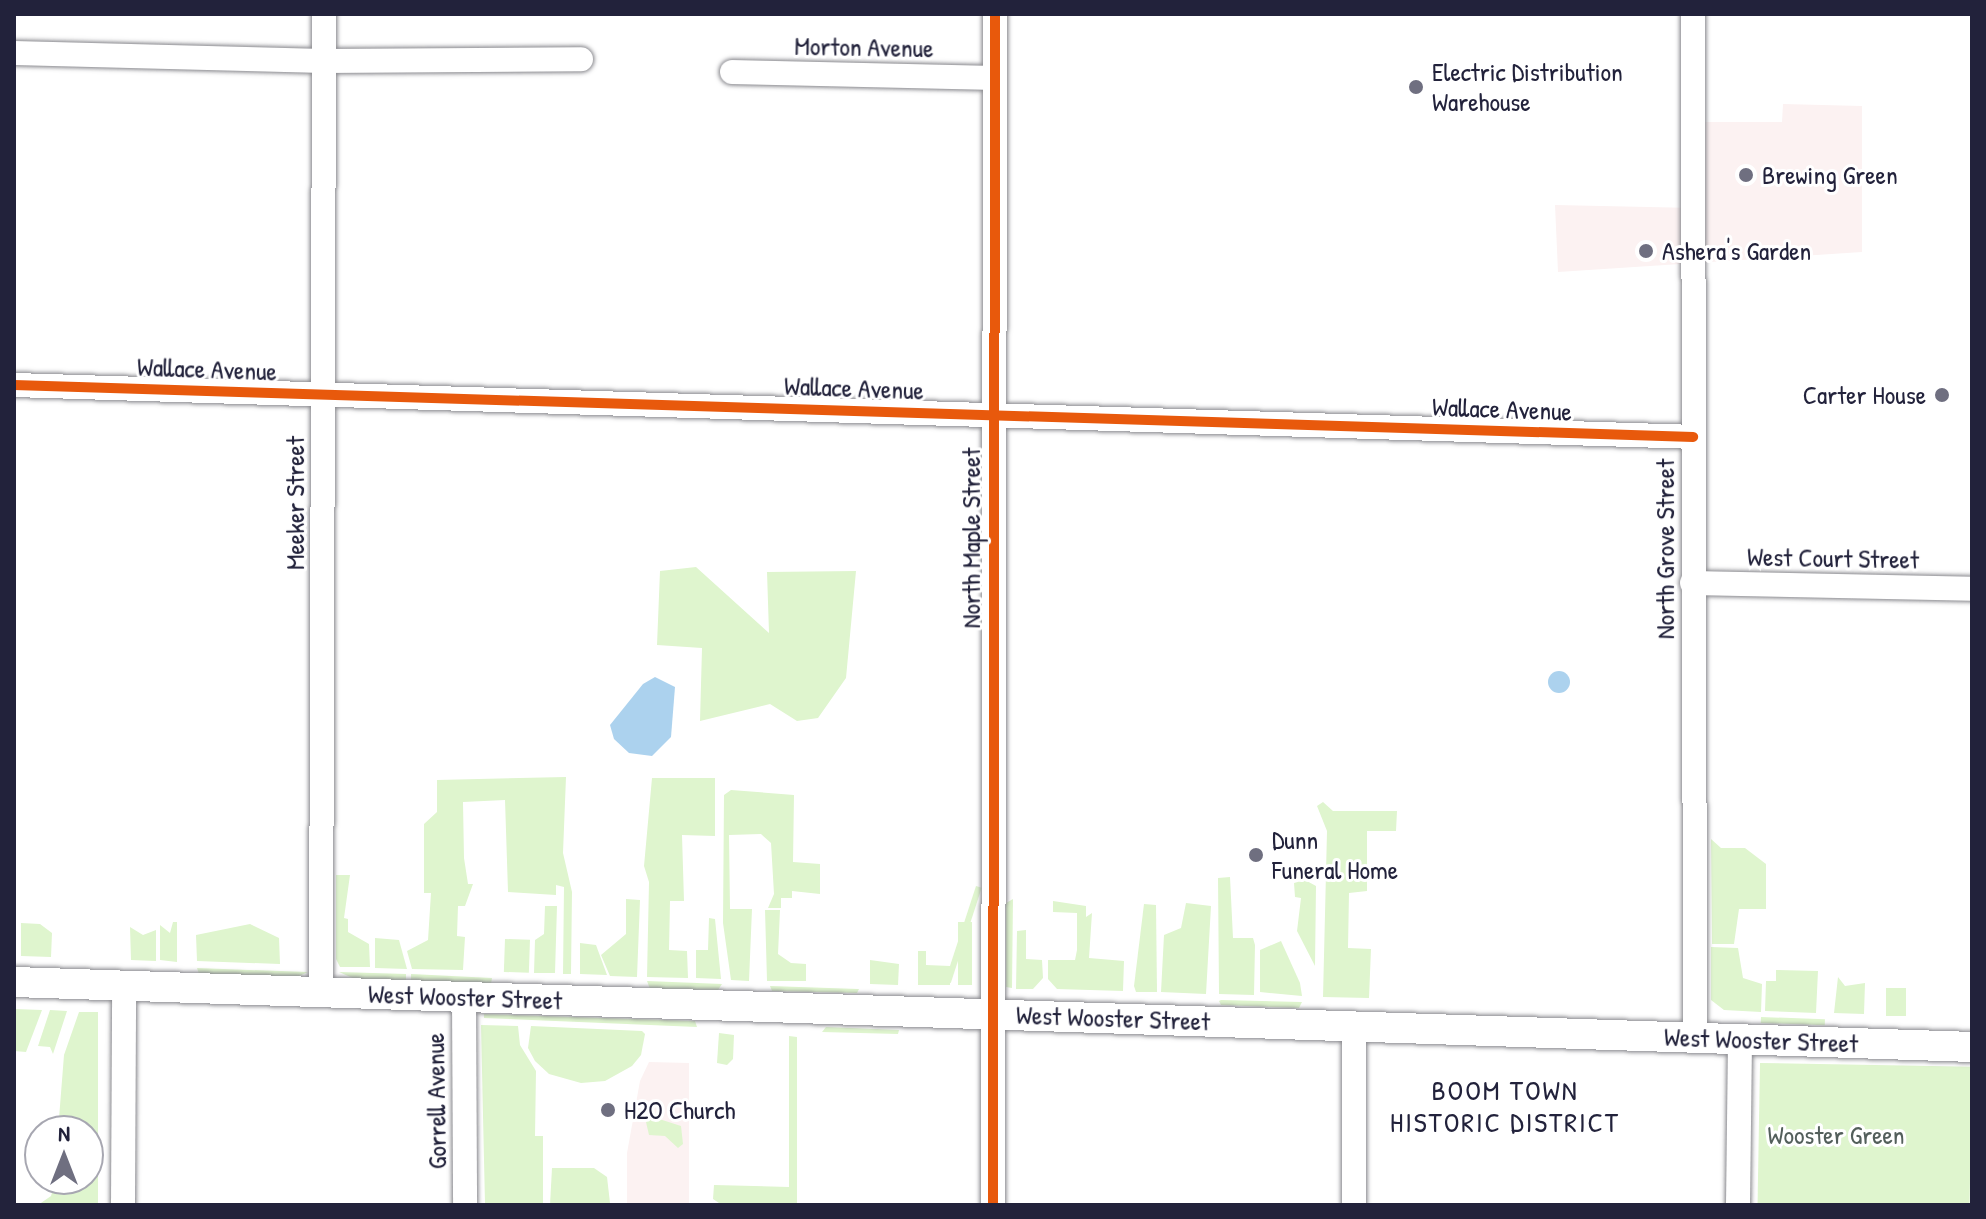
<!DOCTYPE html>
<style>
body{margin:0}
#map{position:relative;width:1986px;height:1219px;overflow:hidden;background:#fff;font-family:"Patrick Hand",sans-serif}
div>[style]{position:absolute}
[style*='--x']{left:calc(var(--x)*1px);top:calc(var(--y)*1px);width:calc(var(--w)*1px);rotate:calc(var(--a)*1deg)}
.built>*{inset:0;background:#fcf2f2}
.green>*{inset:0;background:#dff5ce;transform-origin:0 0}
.water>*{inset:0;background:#acd2ee}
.round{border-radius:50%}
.roads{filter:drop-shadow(0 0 2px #8a8a8f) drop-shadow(0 0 2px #8a8a8f)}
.minor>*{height:24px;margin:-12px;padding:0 12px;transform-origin:12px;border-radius:12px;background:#fff}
.major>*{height:30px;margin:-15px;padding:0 15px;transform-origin:15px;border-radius:15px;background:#fff}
.cycleway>*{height:10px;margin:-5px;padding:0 5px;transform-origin:5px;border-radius:5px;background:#e8590c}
.dots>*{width:22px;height:22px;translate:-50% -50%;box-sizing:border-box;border:4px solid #fff;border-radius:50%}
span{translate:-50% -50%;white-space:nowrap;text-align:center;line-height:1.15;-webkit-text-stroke:6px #fff;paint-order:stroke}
.street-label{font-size:26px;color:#22223b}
.poi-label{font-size:26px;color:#22223b}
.left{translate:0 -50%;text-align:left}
.right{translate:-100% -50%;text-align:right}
.park-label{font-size:26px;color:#535f5b}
.neighbourhood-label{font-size:28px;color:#22223b;letter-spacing:2px}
.frame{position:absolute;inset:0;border:16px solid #22223b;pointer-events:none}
.north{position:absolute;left:24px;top:1115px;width:80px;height:80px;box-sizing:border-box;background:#fff;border:2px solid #a7a7b1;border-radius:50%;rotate:0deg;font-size:22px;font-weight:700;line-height:32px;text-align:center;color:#22223b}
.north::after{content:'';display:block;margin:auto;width:28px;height:36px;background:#6f6f80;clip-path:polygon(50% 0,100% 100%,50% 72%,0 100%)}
</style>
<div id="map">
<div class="built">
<div style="clip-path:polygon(1783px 104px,1862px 106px,1862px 252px,1558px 272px,1555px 205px,1695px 208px,1694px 122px,1782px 122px)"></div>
<div style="clip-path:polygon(649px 1062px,689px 1063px,689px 1205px,627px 1205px,627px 1153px,640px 1081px)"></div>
</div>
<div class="green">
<div style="clip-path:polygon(696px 567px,769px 633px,767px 572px,856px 571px,846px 678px,818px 718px,797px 721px,770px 704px,700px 721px,702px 648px,657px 645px,660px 571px)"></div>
<div style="clip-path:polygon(566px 777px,563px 853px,572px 892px,571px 974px,563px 974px,564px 887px,556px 885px,556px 895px,508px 892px,505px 800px,463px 802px,464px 858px,468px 884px,473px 884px,465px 906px,458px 906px,457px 936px,465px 937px,463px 970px,412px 969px,407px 951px,428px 940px,431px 893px,424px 893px,424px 824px,437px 812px,437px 780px)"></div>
<div style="clip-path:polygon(652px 778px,715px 778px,715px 836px,682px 835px,684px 901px,670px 901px,669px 950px,687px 951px,688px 978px,647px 977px,649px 882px,644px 866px)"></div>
<div style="clip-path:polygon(731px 790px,794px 795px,793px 862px,820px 864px,820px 894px,792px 891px,792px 898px,781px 898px,781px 908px,768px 908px,774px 894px,771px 843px,761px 834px,729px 835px,730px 909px,752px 909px,749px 981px,731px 980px,723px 923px,724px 795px)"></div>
<div style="clip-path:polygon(1323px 802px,1333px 811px,1397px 811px,1396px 831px,1367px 831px,1367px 891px,1349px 893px,1348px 948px,1371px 949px,1369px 998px,1323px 997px,1327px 831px,1317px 806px)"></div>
<div style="clip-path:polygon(1711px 839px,1721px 848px,1745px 848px,1766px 864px,1766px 909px,1739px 909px,1734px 944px,1712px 944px)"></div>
<div style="clip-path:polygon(336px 875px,350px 875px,344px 918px,348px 919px,348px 932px,369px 944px,370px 967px,340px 967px,336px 959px)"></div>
<div style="clip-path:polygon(1230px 877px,1233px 938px,1253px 938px,1255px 945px,1254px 995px,1219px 994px,1218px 878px)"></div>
<div style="clip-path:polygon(1305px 880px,1316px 886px,1315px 966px,1297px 931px,1301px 898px,1295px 897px,1294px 883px)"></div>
<div style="left:976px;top:886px;width:6px;height:100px;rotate:18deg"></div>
<div style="clip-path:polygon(626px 899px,640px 900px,637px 977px,610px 976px,601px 955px,626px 934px)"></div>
<div style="clip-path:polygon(1013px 899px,1012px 988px,1006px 987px,1006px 903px)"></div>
<div style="clip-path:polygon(1053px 901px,1086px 906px,1086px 917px,1092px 913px,1089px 958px,1124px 961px,1123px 991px,1057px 989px,1048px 979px,1048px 960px,1075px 960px,1077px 950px,1077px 913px,1053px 912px)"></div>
<div style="clip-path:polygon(1186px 903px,1211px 906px,1206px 994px,1161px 992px,1164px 935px,1181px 928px)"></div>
<div style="clip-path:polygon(1144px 904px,1156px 905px,1157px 992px,1136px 992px,1134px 986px)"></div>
<div style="clip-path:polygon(545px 906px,557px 906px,555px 973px,534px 973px,535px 940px,544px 934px)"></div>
<div style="clip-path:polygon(765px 910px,780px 910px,778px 954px,791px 963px,806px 964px,806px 981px,767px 981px)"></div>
<div style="clip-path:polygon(709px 918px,715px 919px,721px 979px,696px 978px,696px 950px,708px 950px)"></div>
<div style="clip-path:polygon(173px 922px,177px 922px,177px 962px,160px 960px,160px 925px,170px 933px)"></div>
<div style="left:958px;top:922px;width:14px;height:63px"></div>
<div style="clip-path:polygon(21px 923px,40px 924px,52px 933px,51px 957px,21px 956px)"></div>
<div style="clip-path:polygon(250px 924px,279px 938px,280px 964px,197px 961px,196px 935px)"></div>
<div style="clip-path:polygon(130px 927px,143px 935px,156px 930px,156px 961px,131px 960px)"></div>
<div style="clip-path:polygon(1026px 930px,1026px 959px,1042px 960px,1043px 978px,1033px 989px,1016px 989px,1017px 931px)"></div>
<div style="clip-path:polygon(375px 938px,399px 940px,407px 969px,375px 968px)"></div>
<div style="left:505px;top:939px;width:25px;height:33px;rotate:2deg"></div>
<div style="clip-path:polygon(1281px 941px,1300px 983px,1302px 996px,1260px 992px,1260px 950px)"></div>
<div style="clip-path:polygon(580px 943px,596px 945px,607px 975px,580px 974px)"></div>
<div style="clip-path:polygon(1711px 947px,1738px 948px,1743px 978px,1762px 984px,1761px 1012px,1724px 1010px,1711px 1000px)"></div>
<div style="clip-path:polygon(918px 951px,926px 951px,926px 965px,950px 966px,950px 985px,918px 985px)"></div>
<div style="clip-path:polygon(870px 960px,899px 964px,898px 985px,870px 984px)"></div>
<div style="clip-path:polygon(197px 968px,308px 972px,297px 977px,199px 974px)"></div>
<div style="clip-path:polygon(1776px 970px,1818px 971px,1816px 1013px,1765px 1011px,1766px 981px,1776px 981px)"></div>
<div style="clip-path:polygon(339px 972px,406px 974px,406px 981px,355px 979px)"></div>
<div style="clip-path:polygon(411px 974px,492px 978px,491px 984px,411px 981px)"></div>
<div style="clip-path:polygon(1838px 977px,1845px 986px,1865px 983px,1864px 1014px,1834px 1013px)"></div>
<div style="clip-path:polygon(647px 981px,722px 984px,718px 990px,650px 989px)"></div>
<div style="clip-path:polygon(770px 986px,858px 989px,859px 989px,857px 993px,772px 991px)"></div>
<div style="left:1886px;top:988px;width:20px;height:28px"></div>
<div style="clip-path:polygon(1219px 1001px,1221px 1000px,1302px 1002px,1299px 1008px,1221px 1005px)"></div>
<div style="clip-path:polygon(14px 1009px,42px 1010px,26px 1052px,14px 1051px)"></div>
<div style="clip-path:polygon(50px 1010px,67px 1011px,53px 1054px,50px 1047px,38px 1046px)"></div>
<div style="clip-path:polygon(79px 1012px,98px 1012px,98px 1205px,38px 1205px,51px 1196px,56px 1179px,88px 1179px,88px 1131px,58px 1131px,64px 1055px)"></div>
<div style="clip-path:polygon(484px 1014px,695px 1021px,697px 1027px,484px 1018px)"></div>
<div style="left:1761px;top:1017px;width:64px;height:6px;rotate:2deg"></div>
<div style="clip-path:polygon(481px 1025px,518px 1026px,520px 1045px,536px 1071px,535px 1136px,543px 1136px,543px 1205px,485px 1205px)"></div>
<div style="clip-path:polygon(531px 1026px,642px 1031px,645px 1034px,641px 1055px,632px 1066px,605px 1081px,581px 1083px,549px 1074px,535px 1061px,528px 1048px)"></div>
<div style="clip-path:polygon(826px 1027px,899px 1030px,898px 1034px,822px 1032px)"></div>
<div style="clip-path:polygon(719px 1033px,734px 1035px,733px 1059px,727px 1065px,717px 1063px)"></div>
<div style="clip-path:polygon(789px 1036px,797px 1037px,797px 1205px,722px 1205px,713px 1199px,714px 1185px,789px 1187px)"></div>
<div style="left:1760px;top:1063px;width:212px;height:142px;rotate:1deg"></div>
<div style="clip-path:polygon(653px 1117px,681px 1126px,683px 1144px,678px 1148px,665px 1136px,649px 1135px,646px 1122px)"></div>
<div style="clip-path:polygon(552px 1168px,594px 1168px,607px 1177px,610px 1203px,550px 1205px)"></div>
</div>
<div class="water">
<div class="round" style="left:1548px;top:671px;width:22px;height:22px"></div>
<div style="clip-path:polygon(655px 677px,675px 687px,671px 737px,652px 756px,629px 753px,614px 739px,610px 725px,643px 684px)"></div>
</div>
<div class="roads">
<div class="minor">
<div style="--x:1693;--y:14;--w:1023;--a:89.89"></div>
<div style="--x:14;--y:53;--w:310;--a:1.5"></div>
<div style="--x:324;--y:61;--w:257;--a:-0.4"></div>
<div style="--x:732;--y:72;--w:263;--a:1.3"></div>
<div style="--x:14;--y:385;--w:1680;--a:1.77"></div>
<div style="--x:1692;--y:583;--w:280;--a:1.2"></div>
<div style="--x:321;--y:991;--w:977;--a:-89.82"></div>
<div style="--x:464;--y:997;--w:208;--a:89.7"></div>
<div style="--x:123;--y:1205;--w:220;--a:-89.7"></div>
<div style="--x:993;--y:1205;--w:1191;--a:-89.9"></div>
<div style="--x:1354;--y:1205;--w:181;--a:-90"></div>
<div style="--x:1738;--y:1205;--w:165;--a:-89.3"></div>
</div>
<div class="major">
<div style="--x:14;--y:982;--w:1959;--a:1.9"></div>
</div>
</div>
<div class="cycleway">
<div style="--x:14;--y:385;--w:1680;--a:1.77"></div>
<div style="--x:993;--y:1205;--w:1191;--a:-89.9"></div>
</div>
<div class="dots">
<div style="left:1416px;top:87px;background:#6f6f80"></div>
<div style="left:1746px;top:175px;background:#6f6f80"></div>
<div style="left:1646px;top:251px;background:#6f6f80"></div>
<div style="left:1942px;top:395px;background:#6f6f80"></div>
<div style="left:1256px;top:855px;background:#6f6f80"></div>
<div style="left:608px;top:1110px;background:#6f6f80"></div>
</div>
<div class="street-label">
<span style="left:864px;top:47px;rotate:1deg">Morton Avenue</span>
<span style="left:207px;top:369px;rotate:2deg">Wallace Avenue</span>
<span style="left:854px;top:388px;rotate:2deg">Wallace Avenue</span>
<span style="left:1502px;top:409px;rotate:2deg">Wallace Avenue</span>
<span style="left:295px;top:503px;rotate:-90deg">Meeker Street</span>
<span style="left:971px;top:538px;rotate:-90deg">North Maple Street</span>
<span style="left:1665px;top:549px;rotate:-90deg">North Grove Street</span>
<span style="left:1833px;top:558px;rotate:1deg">West Court Street</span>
<span style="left:465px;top:997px;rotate:2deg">West Wooster Street</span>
<span style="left:1113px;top:1018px;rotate:2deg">West Wooster Street</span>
<span style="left:1761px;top:1040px;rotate:2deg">West Wooster Street</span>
<span style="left:436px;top:1101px;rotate:-91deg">Gorrell Avenue</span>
</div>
<div class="poi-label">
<span class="left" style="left:1432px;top:87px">Electric Distribution<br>Warehouse</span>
<span class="left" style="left:1762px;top:175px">Brewing Green</span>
<span class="left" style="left:1662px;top:251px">Ashera's Garden</span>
<span class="right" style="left:1926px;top:395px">Carter House</span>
<span class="left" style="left:1272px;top:855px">Dunn<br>Funeral Home</span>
<span class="left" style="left:624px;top:1110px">H2O Church</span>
</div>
<div class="park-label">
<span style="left:1836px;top:1135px">Wooster Green</span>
</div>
<div class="neighbourhood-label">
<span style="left:1505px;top:1106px">BOOM TOWN<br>HISTORIC DISTRICT</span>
</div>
<div class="frame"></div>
<div class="north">N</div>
</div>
